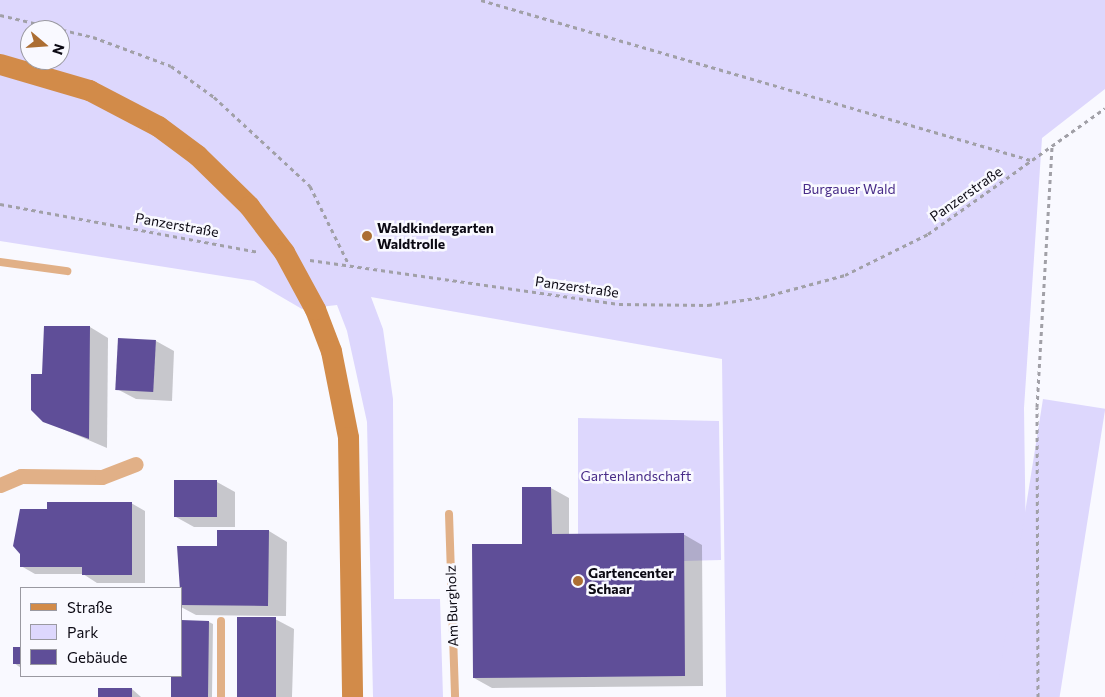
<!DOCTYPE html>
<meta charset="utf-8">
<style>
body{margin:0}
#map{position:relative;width:1105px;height:697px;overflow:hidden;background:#f9f9ff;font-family:Commissioner,sans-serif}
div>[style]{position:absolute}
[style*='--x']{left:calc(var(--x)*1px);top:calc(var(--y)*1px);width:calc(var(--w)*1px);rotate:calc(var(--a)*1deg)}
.green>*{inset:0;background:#ddd7fd;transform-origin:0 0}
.shadow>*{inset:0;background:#0003}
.building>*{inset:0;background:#5f4e98;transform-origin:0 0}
.path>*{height:3px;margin-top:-1.5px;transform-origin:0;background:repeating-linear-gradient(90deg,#a1a0a7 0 4px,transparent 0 8px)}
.lane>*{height:8px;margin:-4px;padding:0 4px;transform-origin:4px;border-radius:4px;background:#e1b087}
.street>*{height:15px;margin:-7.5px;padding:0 7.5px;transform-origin:7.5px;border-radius:7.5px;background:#e1b087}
.secondary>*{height:21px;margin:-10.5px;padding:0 10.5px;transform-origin:10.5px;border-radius:10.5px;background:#d28b49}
.secondary-bridge>*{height:21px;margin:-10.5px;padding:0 10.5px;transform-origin:10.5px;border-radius:10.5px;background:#d28b49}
.dots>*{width:14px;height:14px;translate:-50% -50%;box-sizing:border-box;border:2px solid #f9f9ff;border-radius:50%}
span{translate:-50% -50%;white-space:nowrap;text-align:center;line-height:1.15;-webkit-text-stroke:5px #f9f9ff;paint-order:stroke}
.park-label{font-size:14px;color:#482c88}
.street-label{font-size:14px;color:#0c0a14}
.poi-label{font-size:14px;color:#0c0a14;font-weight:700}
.left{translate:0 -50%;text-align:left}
.legend{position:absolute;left:20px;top:587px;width:162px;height:90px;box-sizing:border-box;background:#f9f9ff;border:1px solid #9a99a1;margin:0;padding:6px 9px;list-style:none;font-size:15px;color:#0c0a14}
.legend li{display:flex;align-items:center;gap:10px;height:25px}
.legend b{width:25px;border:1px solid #9a99a1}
.north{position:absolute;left:20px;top:20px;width:50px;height:50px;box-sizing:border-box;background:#f9f9ff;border:1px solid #9a99a1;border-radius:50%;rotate:108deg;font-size:14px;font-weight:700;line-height:20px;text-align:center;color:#0c0a14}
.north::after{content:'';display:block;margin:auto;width:18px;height:22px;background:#ac6e33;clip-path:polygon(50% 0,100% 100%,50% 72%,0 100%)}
</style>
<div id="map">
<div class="green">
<div style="clip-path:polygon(evenodd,0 0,1105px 0,1105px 89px,1042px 138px,1024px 408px,1028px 697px,726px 697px,722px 359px,371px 297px,383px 329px,393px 399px,394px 599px,440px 599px,443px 697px,373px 697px,367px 422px,347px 331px,337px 305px,302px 309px,254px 281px,0 241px,0 0,30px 30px,60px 30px,60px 60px,30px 60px,30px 30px)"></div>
<div style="left:1043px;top:399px;width:63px;height:298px;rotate:9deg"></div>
<div style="clip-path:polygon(578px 418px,719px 421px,721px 560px,684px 561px,683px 533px,578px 534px)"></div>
</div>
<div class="shadow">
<div style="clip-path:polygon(90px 327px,108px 338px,107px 448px,44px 421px,44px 376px)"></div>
<div style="clip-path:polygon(156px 341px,174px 351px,172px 401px,136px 399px,117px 389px)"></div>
<div style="clip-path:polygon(176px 481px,217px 482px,235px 492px,235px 527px,194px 527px,176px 517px)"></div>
<div style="clip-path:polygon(523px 488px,551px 488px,569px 498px,569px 535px,683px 534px,702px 545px,703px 686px,492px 688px,474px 678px,523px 545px)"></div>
<div style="clip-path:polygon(131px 503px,145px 511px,145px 583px,97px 583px,83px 574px,35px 574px,21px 566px)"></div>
<div style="clip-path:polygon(218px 531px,269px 531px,287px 542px,286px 616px,196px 615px,181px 607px,179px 547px,218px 547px)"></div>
<div style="clip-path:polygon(275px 619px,294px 629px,292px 697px,239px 697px)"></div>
<div style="clip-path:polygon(209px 622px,213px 624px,212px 697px,172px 697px,172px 676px,181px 676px)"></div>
<div style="clip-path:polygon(14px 649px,21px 649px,21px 668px,14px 663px)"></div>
<div style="clip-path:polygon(132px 689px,141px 697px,100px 697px)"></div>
</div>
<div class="building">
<div style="clip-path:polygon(44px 326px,90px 326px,89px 439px,43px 422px,31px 410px,31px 374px,42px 374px)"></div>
<div style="left:118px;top:338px;width:38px;height:52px;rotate:3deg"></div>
<div style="left:174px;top:480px;width:43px;height:37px"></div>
<div style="clip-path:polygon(522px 487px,551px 487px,552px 534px,684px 533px,685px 676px,473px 678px,472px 544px,522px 544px)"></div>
<div style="clip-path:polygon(47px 502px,132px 502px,132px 575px,82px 575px,82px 567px,20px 567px,20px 554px,13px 546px,20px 509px,47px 509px)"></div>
<div style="clip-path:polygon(217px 530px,269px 530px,268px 606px,181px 605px,177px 546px,217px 546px)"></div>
<div style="left:276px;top:617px;width:80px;height:39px;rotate:90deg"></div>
<div style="clip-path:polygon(181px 620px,209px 621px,208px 697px,171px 697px,171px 676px,181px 676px)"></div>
<div style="left:13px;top:647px;width:8px;height:17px"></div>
<div style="left:98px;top:688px;width:34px;height:9px"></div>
</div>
<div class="path">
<div style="--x:481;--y:0;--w:576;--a:16.23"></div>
<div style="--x:0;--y:15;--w:96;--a:13.3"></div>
<div style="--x:93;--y:37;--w:83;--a:20.4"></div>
<div style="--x:171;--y:66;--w:53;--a:35.8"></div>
<div style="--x:214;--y:97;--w:131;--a:42.8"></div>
<div style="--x:310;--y:186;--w:88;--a:63.7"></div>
<div style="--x:0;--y:204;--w:263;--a:10.5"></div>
<div style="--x:310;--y:260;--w:312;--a:8.1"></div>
<div style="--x:619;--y:304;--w:89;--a:0.6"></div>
<div style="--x:708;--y:305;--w:56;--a:-8.3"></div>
<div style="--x:763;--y:297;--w:85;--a:-15"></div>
<div style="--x:845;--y:275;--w:93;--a:-26.3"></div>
<div style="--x:928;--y:234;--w:217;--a:-35.4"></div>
<div style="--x:1038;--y:697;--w:290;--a:-90.2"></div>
<div style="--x:1037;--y:407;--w:260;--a:-86.7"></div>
</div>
<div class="lane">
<div style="--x:0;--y:262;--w:68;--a:7.7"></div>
<div style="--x:449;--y:514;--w:183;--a:88.1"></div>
<div style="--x:221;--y:697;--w:76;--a:-90"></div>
</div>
<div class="street">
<div style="--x:0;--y:485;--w:23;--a:-23"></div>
<div style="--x:21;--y:476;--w:81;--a:0.7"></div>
<div style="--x:102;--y:477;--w:36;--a:-21"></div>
</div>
<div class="secondary">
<div style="--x:0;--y:64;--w:93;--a:16.3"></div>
<div style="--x:89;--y:90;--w:78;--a:27.6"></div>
<div style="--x:158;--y:126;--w:49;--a:36.6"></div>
<div style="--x:197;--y:155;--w:73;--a:44.4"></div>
<div style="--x:315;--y:309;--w:45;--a:69.1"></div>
<div style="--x:331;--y:351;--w:88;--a:78.8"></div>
<div style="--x:348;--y:437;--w:260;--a:89.1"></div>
</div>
<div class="secondary-bridge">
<div style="--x:249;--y:206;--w:58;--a:52.7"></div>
<div style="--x:284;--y:252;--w:65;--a:61.5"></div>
</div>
<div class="dots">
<div style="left:367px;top:236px;background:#ac6e33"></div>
<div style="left:578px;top:581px;background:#ac6e33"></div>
</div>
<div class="park-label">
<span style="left:849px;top:189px">Burgauer Wald</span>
<span style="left:636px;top:476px">Gartenlandschaft</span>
</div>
<div class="street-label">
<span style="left:966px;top:194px;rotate:-35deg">Panzerstraße</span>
<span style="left:177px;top:225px;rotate:10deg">Panzerstraße</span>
<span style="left:577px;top:287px;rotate:8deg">Panzerstraße</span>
<span style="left:452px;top:606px;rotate:-92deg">Am Burgholz</span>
</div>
<div class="poi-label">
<span class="left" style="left:377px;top:236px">Waldkindergarten<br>Waldtrolle</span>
<span class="left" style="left:588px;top:581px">Gartencenter<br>Schaar</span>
</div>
<ul class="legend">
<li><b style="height:6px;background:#d28b49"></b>Straße</li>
<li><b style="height:14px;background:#ddd7fd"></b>Park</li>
<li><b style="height:14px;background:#5f4e98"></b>Gebäude</li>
</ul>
<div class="north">N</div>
</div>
